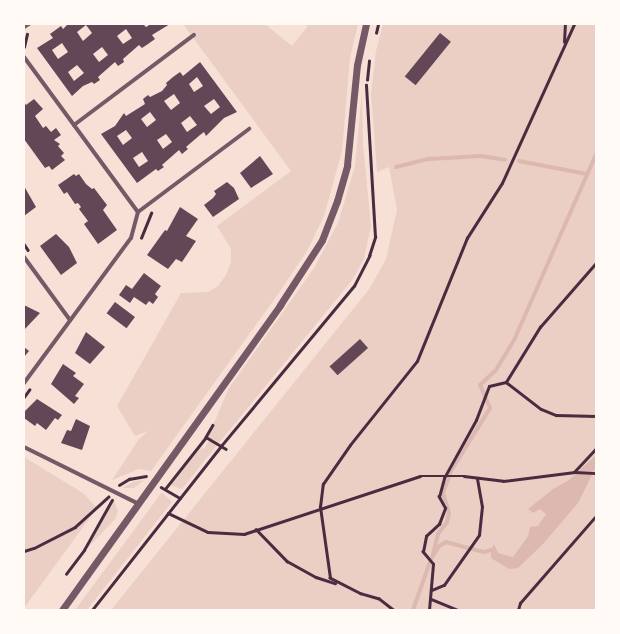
<!DOCTYPE html>
<style>
body{margin:0}
#map{position:relative;width:620px;height:634px;overflow:hidden;background:#f7e1d7;font-family:"PT Sans Narrow",sans-serif}
div>[style]{position:absolute}
[style*='--x']{left:calc(var(--x)*1px);top:calc(var(--y)*1px);width:calc(var(--w)*1px);rotate:calc(var(--a)*1deg)}
.green>*{inset:0;background:#ebcfc5}
.water>*{inset:0;background:#dcb8b0}
.stream>*{height:4px;margin:-2px;padding:0 2px;transform-origin:2px;border-radius:2px;background:#dcb8b0}
.building>*{inset:0;background:#644757;transform-origin:0 0}
.path>*{height:2.5px;margin:-1.25px;padding:0 1.25px;transform-origin:1.25px;border-radius:1.25px;background:#4a2c40}
.minor>*{height:4px;margin:-2px;padding:0 2px;transform-origin:2px;border-radius:2px;background:#755966}
.tertiary>*{height:7px;margin:-3.5px;padding:0 3.5px;transform-origin:3.5px;border-radius:3.5px;background:#755966}
span{translate:-50% -50%;white-space:nowrap;text-align:center;line-height:1.15;-webkit-text-stroke:4px #fffaf5;paint-order:stroke}
.frame{position:absolute;inset:0;border:25px solid #fffaf5;pointer-events:none}
</style>
<div id="map">
<div class="green">
<div style="clip-path:polygon(183px 24px,265px 24px,292px 46px,307px 27px,307px 24px,358px 24px,350px 58px,342px 151px,324px 216px,307px 251px,276px 297px,151px 471px,139px 469px,112px 480px,139px 439px,148px 431px,135px 436px,117px 406px,181px 293px,208px 292px,218px 286px,226px 275px,231px 262px,231px 249px,217px 226px,291px 171px)"></div>
<div style="clip-path:polygon(383px 24px,596px 24px,596px 610px,111px 610px,370px 288px,386px 259px,397px 210px,389px 167px,377px 172px,371px 93px,376px 51px)"></div>
<div style="clip-path:polygon(362px 92px,363px 144px,371px 226px,364px 259px,353px 279px,219px 443px,208px 437px,229px 388px,314px 268px,338px 223px,355px 166px)"></div>
<div style="clip-path:polygon(209px 440px,217px 445px,182px 489px,172px 486px,171px 484px,201px 448px,204px 449px)"></div>
<div style="clip-path:polygon(24px 457px,83px 493px,97px 508px,24px 608px)"></div>
<div style="clip-path:polygon(144px 480px,134px 488px,122px 488px,133px 482px)"></div>
<div style="clip-path:polygon(162px 492px,172px 502px,87px 610px,75px 610px)"></div>
<div style="clip-path:polygon(114px 500px,118px 511px,116px 518px,84px 552px)"></div>
</div>
<div class="water">
<div style="clip-path:polygon(596px 455px,596px 467px,578px 503px,543px 544px,518px 568px,509px 569px,491px 558px,491px 550px,494px 544px,498px 553px,513px 557px,528px 536px,530px 527px,538px 526px,546px 514px,540px 509px,533px 513px,528px 509px,553px 489px,569px 480px)"></div>
</div>
<div class="stream">
<div style="--x:519;--y:161;--w:69;--a:10.8"></div>
<div style="--x:396;--y:167;--w:34;--a:-14"></div>
<div style="--x:429;--y:159;--w:52;--a:-3.3"></div>
<div style="--x:481;--y:156;--w:24;--a:9"></div>
<div style="--x:433;--y:554;--w:21;--a:-76"></div>
<div style="--x:438;--y:534;--w:15;--a:-53"></div>
<div style="--x:447;--y:522;--w:9;--a:-77"></div>
<div style="--x:449;--y:513;--w:21;--a:-107"></div>
<div style="--x:443;--y:493;--w:23;--a:-70"></div>
<div style="--x:451;--y:471;--w:74;--a:-58.2"></div>
<div style="--x:490;--y:408;--w:25;--a:-113"></div>
<div style="--x:480;--y:385;--w:22;--a:-43"></div>
<div style="--x:496;--y:370;--w:37;--a:-59"></div>
<div style="--x:515;--y:338;--w:201;--a:-66.2"></div>
<div style="--x:413;--y:610;--w:54;--a:-70.6"></div>
<div style="--x:431;--y:559;--w:15;--a:-58"></div>
<div style="--x:439;--y:546;--w:8;--a:-30"></div>
<div style="--x:446;--y:542;--w:39;--a:15"></div>
<div style="--x:484;--y:552;--w:7;--a:-16"></div>
</div>
<div class="building">
<div style="clip-path:polygon(evenodd,68px 24px,143px 24px,146px 27px,151px 24px,170px 24px,152px 35px,155px 39px,148px 44px,142px 48px,139px 45px,123px 59px,124px 62px,118px 66px,115px 62px,98px 77px,100px 80px,94px 84px,92px 82px,83px 86px,72px 96px,37px 48px,53px 38px,50px 34px,61px 26px,63px 29px,68px 24px,86px 25px,92px 33px,83px 41px,77px 32px,86px 25px,68px 24px,126px 29px,132px 38px,123px 44px,117px 36px,126px 29px,68px 24px,62px 43px,68px 52px,58px 59px,52px 50px,62px 43px,68px 24px,102px 47px,108px 55px,99px 62px,93px 54px,102px 47px,68px 24px,77px 65px,84px 73px,74px 81px,68px 72px,77px 65px)"></div>
<div style="left:440px;top:33px;width:14px;height:56px;rotate:39deg"></div>
<div style="clip-path:polygon(evenodd,200px 62px,237px 112px,224px 118px,206px 136px,204px 132px,200px 135px,186px 147px,188px 149px,182px 154px,179px 150px,162px 165px,164px 167px,158px 171px,156px 169px,137px 183px,101px 134px,115px 126px,124px 113px,126px 116px,145px 104px,143px 99px,148px 95px,150px 97px,162px 91px,167px 85px,166px 83px,173px 77px,180px 72px,183px 76px,200px 62px,197px 77px,203px 86px,194px 92px,189px 84px,197px 77px,200px 62px,174px 94px,180px 103px,171px 110px,164px 101px,174px 94px,200px 62px,214px 99px,220px 107px,211px 114px,204px 106px,214px 99px,200px 62px,150px 112px,156px 120px,147px 127px,141px 119px,150px 112px,200px 62px,190px 116px,197px 125px,187px 132px,181px 123px,190px 116px,200px 62px,126px 130px,132px 138px,123px 145px,117px 136px,126px 130px,200px 62px,166px 134px,172px 142px,163px 149px,157px 140px,166px 134px,200px 62px,142px 152px,148px 161px,139px 167px,133px 158px,142px 152px)"></div>
<div style="clip-path:polygon(34px 99px,43px 109px,35px 116px,43px 128px,46px 126px,51px 132px,56px 128px,61px 135px,54px 140px,60px 144px,58px 146px,64px 153px,61px 156px,65px 160px,52px 170px,49px 166px,45px 168px,24px 139px,24px 102px,26px 105px)"></div>
<div style="clip-path:polygon(260px 156px,273px 174px,251px 188px,240px 173px)"></div>
<div style="clip-path:polygon(74px 174px,76px 176px,79px 174px,86px 184px,92px 189px,94px 188px,107px 205px,103px 210px,117px 230px,98px 244px,84px 224px,88px 221px,79px 209px,81px 207px,78px 203px,75px 204px,67px 192px,64px 194px,58px 185px)"></div>
<div style="clip-path:polygon(227px 182px,234px 188px,239px 199px,213px 217px,204px 205px,213px 198px,216px 194px,214px 191px)"></div>
<div style="clip-path:polygon(24px 186px,36px 207px,24px 216px)"></div>
<div style="clip-path:polygon(180px 207px,198px 219px,186px 236px,196px 241px,182px 262px,176px 259px,168px 269px,147px 255px,165px 230px,167px 231px)"></div>
<div style="clip-path:polygon(56px 234px,69px 247px,77px 263px,61px 275px,40px 246px)"></div>
<div style="clip-path:polygon(144px 273px,161px 286px,155px 294px,158px 297px,153px 304px,149px 301px,146px 305px,134px 297px,130px 303px,119px 295px,126px 285px,132px 289px)"></div>
<div style="left:115px;top:302px;width:25px;height:14px;rotate:37deg"></div>
<div style="clip-path:polygon(24px 305px,40px 313px,24px 330px)"></div>
<div style="clip-path:polygon(86px 332px,105px 347px,90px 364px,75px 353px)"></div>
<div style="left:360px;top:339px;width:12px;height:41px;rotate:48deg"></div>
<div style="clip-path:polygon(24px 347px,29px 351px,24px 357px)"></div>
<div style="clip-path:polygon(63px 364px,76px 373px,73px 376px,84px 384px,75px 396px,79px 398px,74px 404px,51px 384px)"></div>
<div style="clip-path:polygon(37px 399px,62px 415px,58px 420px,55px 418px,46px 430px,37px 423px,35px 426px,24px 418px,24px 412px)"></div>
<div style="clip-path:polygon(76px 419px,90px 426px,82px 450px,61px 443px,67px 430px,71px 431px)"></div>
</div>
<div class="path">
<div style="--x:376;--y:33;--w:9;--a:-77"></div>
<div style="--x:564;--y:42;--w:18;--a:-87"></div>
<div style="--x:24;--y:47;--w:13;--a:-77"></div>
<div style="--x:367;--y:80;--w:19;--a:-84"></div>
<div style="--x:141;--y:238;--w:27;--a:-68"></div>
<div style="--x:24;--y:244;--w:7;--a:56"></div>
<div style="--x:506;--y:382;--w:44;--a:37.6"></div>
<div style="--x:541;--y:409;--w:16;--a:22"></div>
<div style="--x:556;--y:415;--w:40;--a:1.4"></div>
<div style="--x:24;--y:397;--w:9;--a:-54"></div>
<div style="--x:213;--y:425;--w:14;--a:120"></div>
<div style="--x:206;--y:437;--w:23;--a:31"></div>
<div style="--x:575;--y:472;--w:21;--a:3"></div>
<div style="--x:119;--y:485;--w:12;--a:-31"></div>
<div style="--x:129;--y:479;--w:17;--a:-10"></div>
<div style="--x:161;--y:487;--w:22;--a:30"></div>
<div style="--x:165;--y:489;--w:66;--a:-51.7"></div>
<div style="--x:168;--y:513;--w:44;--a:25.4"></div>
<div style="--x:208;--y:532;--w:36;--a:3"></div>
<div style="--x:244;--y:534;--w:185;--a:-18.2"></div>
<div style="--x:420;--y:476;--w:44;--a:0"></div>
<div style="--x:464;--y:476;--w:39;--a:7"></div>
<div style="--x:503;--y:481;--w:72;--a:-7.2"></div>
<div style="--x:574;--y:472;--w:33;--a:-47"></div>
<div style="--x:256;--y:529;--w:45;--a:45.9"></div>
<div style="--x:287;--y:561;--w:33;--a:29"></div>
<div style="--x:316;--y:577;--w:20;--a:18"></div>
<div style="--x:24;--y:551;--w:10;--a:-17"></div>
<div style="--x:34;--y:548;--w:46;--a:-27.1"></div>
<div style="--x:75;--y:527;--w:45;--a:-42.3"></div>
<div style="--x:66;--y:574;--w:30;--a:-53"></div>
<div style="--x:84;--y:550;--w:57;--a:-60.8"></div>
<div style="--x:432;--y:590;--w:13;--a:-23"></div>
<div style="--x:444;--y:585;--w:61;--a:-55"></div>
<div style="--x:479;--y:535;--w:28;--a:-84"></div>
<div style="--x:482;--y:507;--w:29;--a:-100"></div>
<div style="--x:431;--y:599;--w:29;--a:22"></div>
<div style="--x:92;--y:610;--w:209;--a:-51.8"></div>
<div style="--x:221;--y:446;--w:208;--a:-50.3"></div>
<div style="--x:354;--y:286;--w:34;--a:-63"></div>
<div style="--x:369;--y:256;--w:20;--a:-72"></div>
<div style="--x:375;--y:237;--w:152;--a:-93.4"></div>
<div style="--x:393;--y:610;--w:18;--a:-142"></div>
<div style="--x:379;--y:599;--w:19;--a:-164"></div>
<div style="--x:361;--y:594;--w:35;--a:-153"></div>
<div style="--x:330;--y:578;--w:72;--a:-98"></div>
<div style="--x:320;--y:507;--w:23;--a:-83"></div>
<div style="--x:323;--y:484;--w:47;--a:-55.3"></div>
<div style="--x:350;--y:445;--w:107;--a:-51.4"></div>
<div style="--x:417;--y:361;--w:133;--a:-67.9"></div>
<div style="--x:467;--y:238;--w:65;--a:-57.5"></div>
<div style="--x:502;--y:183;--w:175;--a:-65.6"></div>
<div style="--x:429;--y:610;--w:46;--a:-85"></div>
<div style="--x:433;--y:564;--w:16;--a:-130"></div>
<div style="--x:423;--y:552;--w:16;--a:-79"></div>
<div style="--x:426;--y:536;--w:18;--a:-43"></div>
<div style="--x:439;--y:524;--w:17;--a:-69"></div>
<div style="--x:445;--y:508;--w:13;--a:-119"></div>
<div style="--x:439;--y:497;--w:20;--a:-75"></div>
<div style="--x:444;--y:478;--w:66;--a:-61.1"></div>
<div style="--x:476;--y:420;--w:36;--a:-69"></div>
<div style="--x:489;--y:386;--w:17;--a:-13"></div>
<div style="--x:506;--y:382;--w:65;--a:-58.3"></div>
<div style="--x:540;--y:327;--w:85;--a:-48.8"></div>
<div style="--x:518;--y:610;--w:7;--a:-74"></div>
<div style="--x:520;--y:603;--w:116;--a:-48.9"></div>
</div>
<div class="minor">
<div style="--x:24;--y:27;--w:6;--a:-31"></div>
<div style="--x:24;--y:57;--w:192;--a:53.7"></div>
<div style="--x:74;--y:125;--w:150;--a:-36.9"></div>
<div style="--x:24;--y:257;--w:78;--a:53.9"></div>
<div style="--x:24;--y:383;--w:180;--a:-53.6"></div>
<div style="--x:131;--y:238;--w:27;--a:-75"></div>
<div style="--x:138;--y:212;--w:139;--a:-36.8"></div>
<div style="--x:24;--y:447;--w:128;--a:26.4"></div>
</div>
<div class="tertiary">
<div style="--x:62;--y:610;--w:375;--a:-54.4"></div>
<div style="--x:280;--y:305;--w:77;--a:-57.1"></div>
<div style="--x:322;--y:240;--w:42;--a:-69"></div>
<div style="--x:337;--y:201;--w:37;--a:-74"></div>
<div style="--x:347;--y:165;--w:100;--a:-84.3"></div>
<div style="--x:357;--y:65;--w:42;--a:-77.6"></div>
</div>
<div class="frame"></div>
</div>
